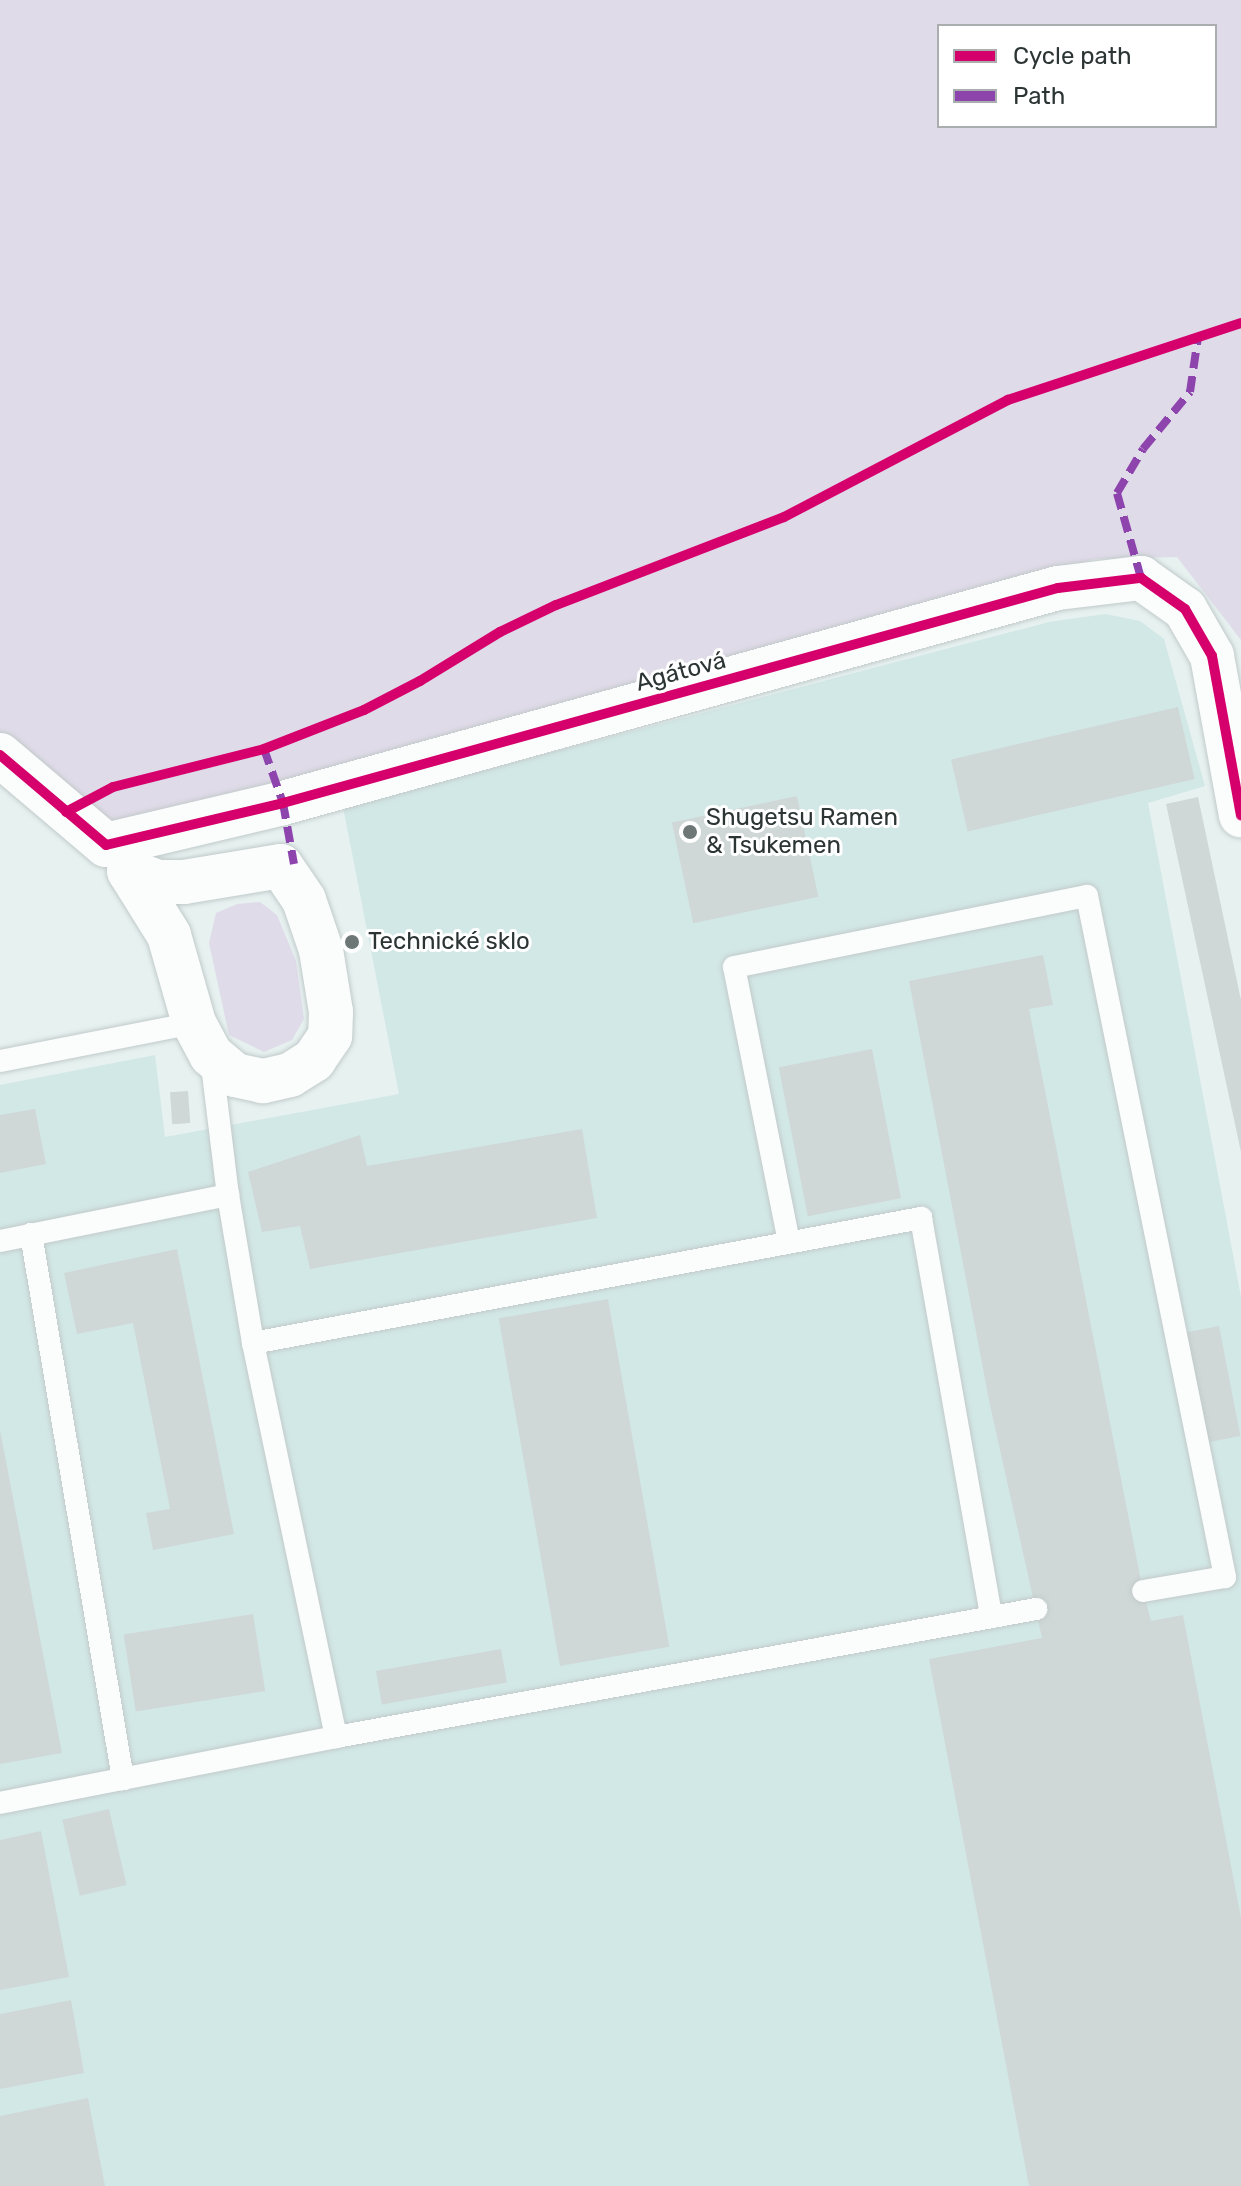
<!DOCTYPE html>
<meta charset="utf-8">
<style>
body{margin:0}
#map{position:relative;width:1241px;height:2186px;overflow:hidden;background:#e6f1f0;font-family:Rubik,sans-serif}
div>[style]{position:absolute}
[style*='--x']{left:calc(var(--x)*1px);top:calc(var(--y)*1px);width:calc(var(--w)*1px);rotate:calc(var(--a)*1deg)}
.built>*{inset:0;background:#d2e8e6}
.green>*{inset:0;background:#e0dbe9}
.building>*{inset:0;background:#cfd8d7;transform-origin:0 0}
.roads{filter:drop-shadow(0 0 2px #c2caca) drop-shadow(0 0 2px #c2caca)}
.lane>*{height:22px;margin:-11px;padding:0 11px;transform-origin:11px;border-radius:11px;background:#fbfdfd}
.street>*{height:44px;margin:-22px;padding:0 22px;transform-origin:22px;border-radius:22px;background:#fbfdfd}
.quiet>*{height:8px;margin-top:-4px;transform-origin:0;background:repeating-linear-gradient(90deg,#8e44ad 0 16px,transparent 0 24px)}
.cycleway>*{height:10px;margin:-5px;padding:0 5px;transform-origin:5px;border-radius:5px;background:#d6006c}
.dots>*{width:22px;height:22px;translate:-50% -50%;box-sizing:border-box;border:4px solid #fff;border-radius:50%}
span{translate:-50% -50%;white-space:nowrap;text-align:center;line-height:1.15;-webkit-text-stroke:6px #fff;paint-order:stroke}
.street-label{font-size:24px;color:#2c3534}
.poi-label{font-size:24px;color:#2c3534}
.left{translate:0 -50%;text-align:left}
.legend{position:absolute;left:937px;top:24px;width:280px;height:104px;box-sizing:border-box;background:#fff;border:2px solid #abaeae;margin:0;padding:10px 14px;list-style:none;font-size:24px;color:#2c3534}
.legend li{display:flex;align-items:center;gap:16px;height:40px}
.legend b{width:40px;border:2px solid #abaeae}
</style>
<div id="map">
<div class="built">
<div style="clip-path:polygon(1105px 614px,1140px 621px,1164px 639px,1205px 786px,1148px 803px,1241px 1297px,1241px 2186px,0 2186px,0 1085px,155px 1055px,165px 1137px,399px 1094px,343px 807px,1049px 622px)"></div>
</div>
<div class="green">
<div style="clip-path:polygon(evenodd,0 0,1241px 0,1241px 640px,1177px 557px,1095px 559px,283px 803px,106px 845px,0 755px,0 0,939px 26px,1215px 26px,1215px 126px,939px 126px,939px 26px)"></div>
<div style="clip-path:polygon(260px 902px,277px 915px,296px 961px,304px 1019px,292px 1040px,264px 1052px,229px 1035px,209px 943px,216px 913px,237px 904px)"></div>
</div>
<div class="building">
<div style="left:1178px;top:707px;width:74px;height:233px;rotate:77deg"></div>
<div style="left:797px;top:796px;width:103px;height:128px;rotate:78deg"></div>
<div style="clip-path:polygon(1198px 797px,1241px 1000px,1241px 1152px,1166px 804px)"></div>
<div style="clip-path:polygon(1043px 955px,1053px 1005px,1029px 1009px,1143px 1591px,1151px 1621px,1183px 1615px,1241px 1918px,1241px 2186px,1029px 2186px,929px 1659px,1042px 1638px,990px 1405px,909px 981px)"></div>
<div style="left:872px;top:1049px;width:152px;height:95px;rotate:79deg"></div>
<div style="left:188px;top:1091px;width:32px;height:18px;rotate:86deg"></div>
<div style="clip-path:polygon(35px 1109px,46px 1164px,0 1173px,0 1115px)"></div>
<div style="clip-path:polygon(582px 1129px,597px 1218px,310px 1269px,300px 1226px,262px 1232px,248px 1172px,360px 1135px,367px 1166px)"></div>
<div style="clip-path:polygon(177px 1249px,234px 1534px,153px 1550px,146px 1513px,170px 1509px,133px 1323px,77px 1334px,64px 1273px)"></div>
<div style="left:608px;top:1299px;width:353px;height:111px;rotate:80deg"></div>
<div style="left:1219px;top:1326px;width:112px;height:34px;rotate:79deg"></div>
<div style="clip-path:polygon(0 1430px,62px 1753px,0 1764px)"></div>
<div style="left:253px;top:1614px;width:78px;height:131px;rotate:81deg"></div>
<div style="left:501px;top:1649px;width:34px;height:127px;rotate:80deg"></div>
<div style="left:109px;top:1809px;width:78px;height:48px;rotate:77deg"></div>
<div style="clip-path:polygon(41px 1831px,69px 1977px,0 1990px,0 1840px)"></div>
<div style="clip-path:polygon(71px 2000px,84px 2073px,0 2089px,0 2014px)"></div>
<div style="clip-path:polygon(88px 2098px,105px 2186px,0 2186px,0 2116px)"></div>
</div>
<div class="roads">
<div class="lane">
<div style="--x:211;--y:1057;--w:139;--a:83"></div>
<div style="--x:0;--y:1061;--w:198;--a:-11.1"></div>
<div style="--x:31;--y:1234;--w:553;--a:80.42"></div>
<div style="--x:0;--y:1241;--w:233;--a:-11.4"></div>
<div style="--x:228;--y:1195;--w:150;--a:80.4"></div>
<div style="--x:253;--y:1343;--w:403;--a:78.1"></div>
<div style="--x:336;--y:1737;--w:342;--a:168.9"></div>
<div style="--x:789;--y:1242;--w:280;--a:-101.3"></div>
<div style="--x:734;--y:967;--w:360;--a:-11.4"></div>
<div style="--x:1087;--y:896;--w:695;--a:78.54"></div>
<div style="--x:1225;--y:1577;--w:83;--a:170.3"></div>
<div style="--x:253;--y:1343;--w:680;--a:-10.6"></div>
<div style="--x:921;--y:1218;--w:405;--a:80"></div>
<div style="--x:336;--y:1737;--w:712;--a:-10.36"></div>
</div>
<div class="street">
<div style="--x:0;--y:755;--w:139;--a:40.3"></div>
<div style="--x:106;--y:845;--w:182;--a:-13.3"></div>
<div style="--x:283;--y:803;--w:804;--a:-15.51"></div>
<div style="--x:1058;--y:588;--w:84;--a:-6.9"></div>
<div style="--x:1141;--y:578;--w:54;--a:35.2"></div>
<div style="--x:1185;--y:609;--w:54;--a:60.1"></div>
<div style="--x:1212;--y:656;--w:162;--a:79.7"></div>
<div style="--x:281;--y:866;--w:41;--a:55.9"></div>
<div style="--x:304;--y:900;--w:53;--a:71.2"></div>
<div style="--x:321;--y:950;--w:63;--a:80.8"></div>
<div style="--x:331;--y:1012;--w:24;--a:92"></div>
<div style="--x:330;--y:1036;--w:29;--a:124"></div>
<div style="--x:314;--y:1060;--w:28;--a:148"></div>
<div style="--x:290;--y:1075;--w:28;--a:167"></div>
<div style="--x:263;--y:1081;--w:29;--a:-168"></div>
<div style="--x:235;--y:1075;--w:31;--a:-140"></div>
<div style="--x:211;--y:1055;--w:36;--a:-118"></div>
<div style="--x:194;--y:1023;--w:91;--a:-105.9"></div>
<div style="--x:169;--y:935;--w:75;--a:-122"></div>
<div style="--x:129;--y:871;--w:31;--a:21"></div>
<div style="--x:158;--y:882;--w:26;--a:0"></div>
<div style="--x:184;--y:882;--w:98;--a:-9.4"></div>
</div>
</div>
<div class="quiet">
<div style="--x:1141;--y:578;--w:88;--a:-105.8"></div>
<div style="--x:1117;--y:493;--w:51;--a:-59.4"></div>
<div style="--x:1143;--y:449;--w:74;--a:-50.5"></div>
<div style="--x:1190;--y:392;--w:56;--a:-81.7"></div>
<div style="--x:264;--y:749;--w:57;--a:70.6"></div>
<div style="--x:283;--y:803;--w:62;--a:79.8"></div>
</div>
<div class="cycleway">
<div style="--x:0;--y:755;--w:139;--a:40.3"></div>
<div style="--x:106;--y:845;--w:182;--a:-13.3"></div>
<div style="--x:283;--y:803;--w:804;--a:-15.51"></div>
<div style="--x:1058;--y:588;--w:84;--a:-6.9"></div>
<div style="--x:1141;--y:578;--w:54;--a:35.2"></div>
<div style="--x:1185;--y:609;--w:54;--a:60.1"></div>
<div style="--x:1212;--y:656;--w:162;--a:79.7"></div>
<div style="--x:66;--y:812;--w:53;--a:-28"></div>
<div style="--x:113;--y:787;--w:156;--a:-14.1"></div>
<div style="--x:264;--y:749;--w:107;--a:-21.3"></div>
<div style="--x:364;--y:710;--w:63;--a:-27.4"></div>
<div style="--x:420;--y:681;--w:94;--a:-31.5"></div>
<div style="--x:500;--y:632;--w:62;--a:-25.7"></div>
<div style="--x:556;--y:605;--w:244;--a:-21.1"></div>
<div style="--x:784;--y:517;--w:253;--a:-27.6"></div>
<div style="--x:1008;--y:400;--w:245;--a:-18.3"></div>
</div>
<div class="dots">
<div style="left:690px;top:832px;background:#6d7776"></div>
<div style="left:352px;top:942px;background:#6d7776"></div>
</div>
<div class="street-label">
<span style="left:681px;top:672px;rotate:-15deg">Agátová</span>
</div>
<div class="poi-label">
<span class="left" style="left:706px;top:832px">Shugetsu Ramen<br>&amp; Tsukemen</span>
<span class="left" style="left:368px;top:942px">Technické sklo</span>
</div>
<ul class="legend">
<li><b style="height:10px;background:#d6006c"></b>Cycle path</li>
<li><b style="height:10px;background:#8e44ad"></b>Path</li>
</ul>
</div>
